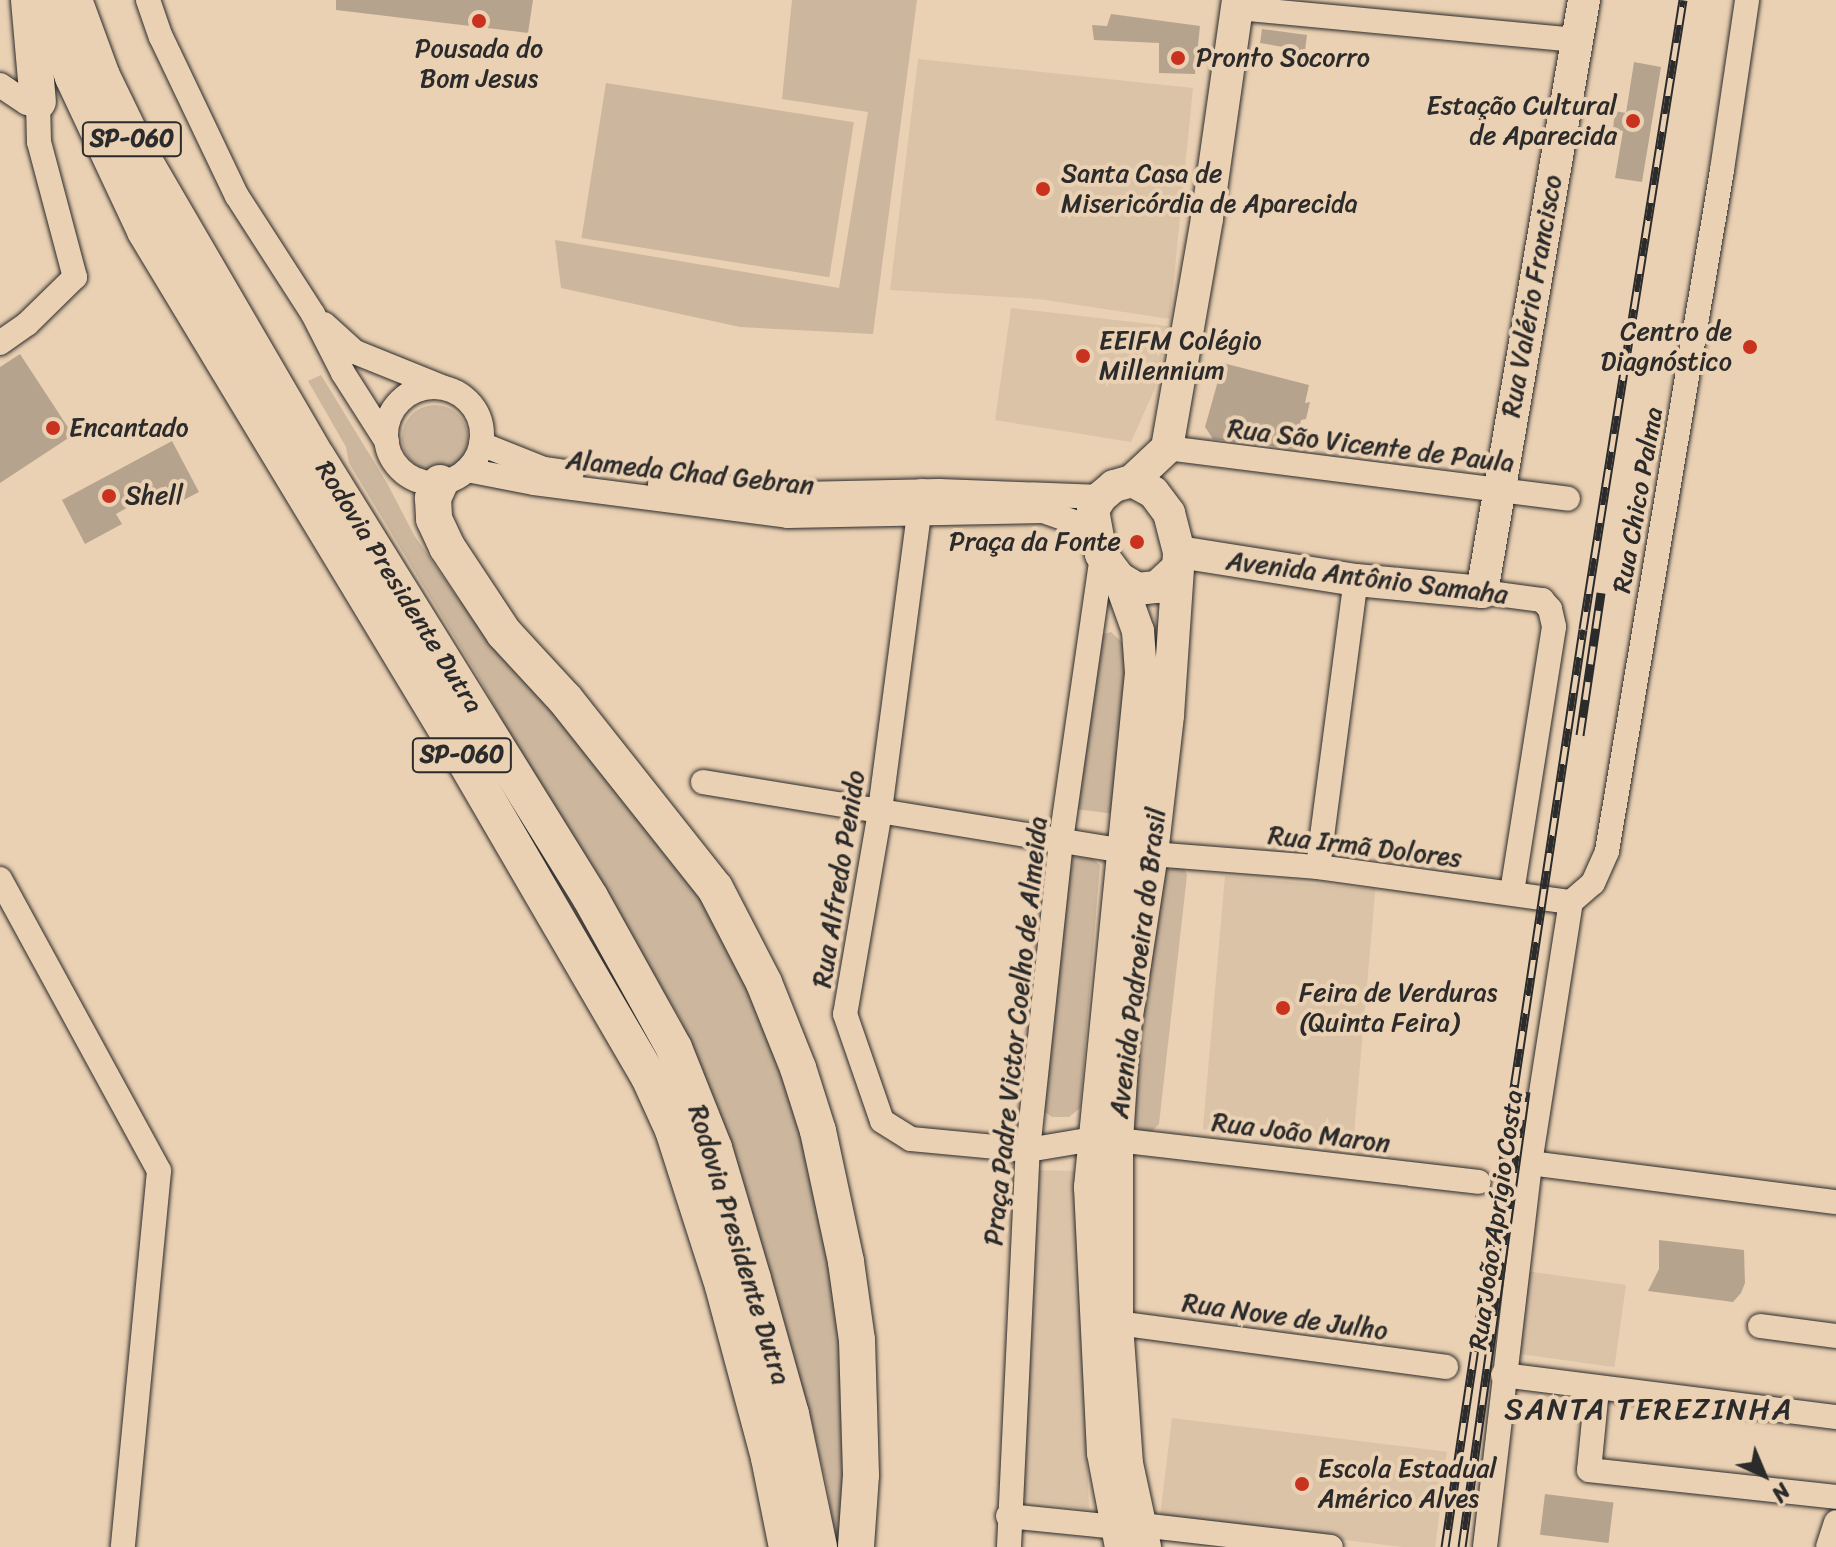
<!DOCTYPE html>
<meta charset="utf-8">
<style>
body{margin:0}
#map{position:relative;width:1836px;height:1547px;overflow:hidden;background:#ebd1b3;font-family:Sriracha,sans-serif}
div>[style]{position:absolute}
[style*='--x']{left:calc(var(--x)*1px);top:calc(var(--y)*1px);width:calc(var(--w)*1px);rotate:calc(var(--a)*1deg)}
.built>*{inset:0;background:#dbc3a8;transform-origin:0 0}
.green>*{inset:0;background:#ccb69d;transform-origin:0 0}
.round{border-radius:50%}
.building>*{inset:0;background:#b6a38e;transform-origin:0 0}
.roads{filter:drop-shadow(0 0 2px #2b2b2b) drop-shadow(0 0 2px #2b2b2b)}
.minor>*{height:24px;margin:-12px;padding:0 12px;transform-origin:12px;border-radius:12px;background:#ebd1b3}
.minor>.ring{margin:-12px;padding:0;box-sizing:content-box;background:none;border:24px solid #ebd1b3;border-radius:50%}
.major>*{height:32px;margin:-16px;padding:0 16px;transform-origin:16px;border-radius:16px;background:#ebd1b3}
.highway>*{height:36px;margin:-18px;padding:0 18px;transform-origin:18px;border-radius:18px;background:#ebd1b3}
.rail>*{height:9px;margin-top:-4.5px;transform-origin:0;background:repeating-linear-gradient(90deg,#ebd1b3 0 18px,#2b2b2b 0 36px);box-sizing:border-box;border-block:2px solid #2b2b2b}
.dots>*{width:22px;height:22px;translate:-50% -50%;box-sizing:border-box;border:4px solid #ebd1b3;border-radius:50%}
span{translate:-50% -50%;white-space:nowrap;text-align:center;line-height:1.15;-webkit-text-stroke:8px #ebd1b3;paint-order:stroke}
.shield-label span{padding:2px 6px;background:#ebd1b3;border:2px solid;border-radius:6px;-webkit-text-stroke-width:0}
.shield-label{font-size:24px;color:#2b2b2b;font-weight:700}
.poi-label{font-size:26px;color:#2b2b2b}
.left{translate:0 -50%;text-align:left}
.right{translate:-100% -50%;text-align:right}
.street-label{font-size:26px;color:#2b2b2b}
.quarter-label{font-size:30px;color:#2b2b2b;letter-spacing:2px}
.north{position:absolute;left:1724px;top:1435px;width:80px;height:80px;-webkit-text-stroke:6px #ebd1b3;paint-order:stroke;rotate:136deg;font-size:22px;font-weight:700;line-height:32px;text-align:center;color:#2b2b2b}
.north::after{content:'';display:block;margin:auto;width:28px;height:36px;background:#2b2b2b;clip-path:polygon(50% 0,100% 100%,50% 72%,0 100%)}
</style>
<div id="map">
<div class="built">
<div style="clip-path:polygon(918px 59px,1193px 88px,1170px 319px,1039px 299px,890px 290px)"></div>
<div style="clip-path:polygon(1011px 308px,1168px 326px,1156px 386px,1131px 442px,995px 420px)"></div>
<div style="left:1225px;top:876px;width:151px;height:254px;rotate:5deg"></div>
<div style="clip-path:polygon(1032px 1170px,1075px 1171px,1089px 1509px,1021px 1500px)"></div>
<div style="left:1526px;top:1271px;width:101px;height:83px;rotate:8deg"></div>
<div style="left:1172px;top:1418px;width:277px;height:100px;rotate:7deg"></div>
</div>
<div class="green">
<div style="clip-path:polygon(792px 0,917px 0,873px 334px,740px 327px,561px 288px,555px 240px,839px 288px,868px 112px,782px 99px)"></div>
<div style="left:606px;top:83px;width:251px;height:157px;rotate:9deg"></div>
<div style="clip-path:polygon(321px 375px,387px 483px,414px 535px,454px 593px,484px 632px,606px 768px,708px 892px,815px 1158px,848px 1395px,848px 1547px,836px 1547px,828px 1490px,812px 1424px,692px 1046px,680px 1018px,581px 865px,478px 676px,349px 463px,346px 447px,308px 381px)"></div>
<div class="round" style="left:402px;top:405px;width:66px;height:66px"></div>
<div style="clip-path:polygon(1111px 632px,1123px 643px,1127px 655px,1115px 814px,1075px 809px,1100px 635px)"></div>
<div style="clip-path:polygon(1074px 857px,1092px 858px,1100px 865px,1080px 1108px,1069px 1117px,1052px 1117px,1042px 1110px,1066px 866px)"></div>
<div style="clip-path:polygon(1183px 866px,1187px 875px,1159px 1124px,1149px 1134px,1128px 1132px,1158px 877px,1166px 870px)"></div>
</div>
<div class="building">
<div style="clip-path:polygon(336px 0,533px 0,528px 33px,336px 10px)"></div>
<div style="clip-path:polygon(1111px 14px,1200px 26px,1195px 74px,1159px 73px,1159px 43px,1094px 40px,1092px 25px,1107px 26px)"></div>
<div style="clip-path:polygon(1262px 29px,1307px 35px,1303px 67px,1287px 67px,1289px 48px,1260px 43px)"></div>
<div style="clip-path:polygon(1634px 62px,1661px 67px,1642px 182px,1615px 178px,1623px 131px,1613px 129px,1615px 111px,1626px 113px)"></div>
<div style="clip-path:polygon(20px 354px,73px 435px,0 483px,0 367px)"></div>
<div style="clip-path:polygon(1223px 363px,1309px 385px,1305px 403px,1310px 402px,1306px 419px,1301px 420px,1297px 449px,1213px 439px,1205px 427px)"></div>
<div style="clip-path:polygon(172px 441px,199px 492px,176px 504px,166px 486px,116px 514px,122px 524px,85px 544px,62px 500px)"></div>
<div style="clip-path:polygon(1659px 1240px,1744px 1250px,1745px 1283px,1741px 1293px,1733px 1302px,1648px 1291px,1659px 1269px)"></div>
<div style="left:1545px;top:1494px;width:69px;height:41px;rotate:7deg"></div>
</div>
<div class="roads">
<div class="minor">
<div style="--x:148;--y:0;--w:39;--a:71"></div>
<div style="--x:161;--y:37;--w:176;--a:64.5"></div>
<div style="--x:237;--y:196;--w:140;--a:57.2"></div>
<div style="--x:313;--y:314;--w:66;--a:63"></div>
<div style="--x:343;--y:373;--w:82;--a:57.5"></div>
<div style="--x:1237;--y:8;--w:342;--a:5.4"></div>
<div style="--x:0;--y:85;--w:32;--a:34"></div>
<div style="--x:27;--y:103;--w:11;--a:-5"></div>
<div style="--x:38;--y:102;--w:40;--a:88.6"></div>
<div style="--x:39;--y:142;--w:140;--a:75.1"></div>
<div style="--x:75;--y:277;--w:67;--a:135.6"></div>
<div style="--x:27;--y:324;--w:33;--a:145"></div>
<div style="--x:324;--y:324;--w:42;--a:42.1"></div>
<div style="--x:355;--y:352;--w:94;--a:21.9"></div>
<div class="ring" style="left:386px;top:387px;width:72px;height:72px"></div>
<div style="--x:481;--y:444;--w:68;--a:21.6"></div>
<div style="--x:544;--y:469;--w:28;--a:8"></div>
<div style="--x:1167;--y:448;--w:404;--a:7.2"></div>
<div style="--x:467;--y:470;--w:68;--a:11"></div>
<div style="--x:534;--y:483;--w:256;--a:7.4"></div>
<div style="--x:788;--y:516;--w:255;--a:-1.1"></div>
<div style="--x:1043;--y:511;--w:57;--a:19.4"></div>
<div style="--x:660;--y:484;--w:140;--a:4.1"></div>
<div style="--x:800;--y:494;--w:139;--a:-1.2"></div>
<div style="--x:939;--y:491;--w:162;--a:2.1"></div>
<div style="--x:922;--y:491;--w:324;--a:97.5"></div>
<div style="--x:880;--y:812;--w:205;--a:99.8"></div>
<div style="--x:845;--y:1014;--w:113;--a:70.9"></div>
<div style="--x:882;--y:1121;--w:34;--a:32"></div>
<div style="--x:911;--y:1139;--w:118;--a:5.4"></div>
<div style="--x:1028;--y:1150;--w:67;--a:-9.5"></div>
<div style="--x:1482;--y:592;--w:61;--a:7.6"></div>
<div style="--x:1542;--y:600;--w:12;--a:48"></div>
<div style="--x:1550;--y:609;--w:18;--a:77"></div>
<div style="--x:1554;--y:627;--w:268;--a:99"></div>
<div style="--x:703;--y:782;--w:428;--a:9.3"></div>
<div style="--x:1152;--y:854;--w:167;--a:4.5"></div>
<div style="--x:1318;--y:867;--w:255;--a:7.9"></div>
<div style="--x:1318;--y:867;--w:290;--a:-82.5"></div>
<div style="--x:0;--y:879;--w:332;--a:61.4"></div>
<div style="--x:159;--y:1171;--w:378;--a:95.5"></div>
<div style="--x:1571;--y:902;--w:29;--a:-41"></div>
<div style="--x:1593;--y:883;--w:35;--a:-66"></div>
<div style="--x:1607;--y:851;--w:691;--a:-80.41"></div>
<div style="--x:1722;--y:170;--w:172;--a:-81.6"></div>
<div style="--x:1117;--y:1140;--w:364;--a:6.6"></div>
<div style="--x:1530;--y:1163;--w:308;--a:7.3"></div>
<div style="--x:1117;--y:1323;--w:332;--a:7.6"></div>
<div style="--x:1760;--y:1326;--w:77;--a:7.5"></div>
<div style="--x:1503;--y:1375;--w:336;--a:7.2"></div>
<div style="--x:1597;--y:1389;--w:81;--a:95.6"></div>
<div style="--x:1589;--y:1470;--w:248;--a:6.2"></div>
<div style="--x:1008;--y:1516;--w:110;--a:5.8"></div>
<div style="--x:1141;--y:1525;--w:191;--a:6.6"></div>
<div style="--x:1009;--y:1547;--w:397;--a:-87.3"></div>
<div style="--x:1028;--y:1150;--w:312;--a:-83.9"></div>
<div style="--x:1061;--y:840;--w:288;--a:-81.8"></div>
<div style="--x:1485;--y:1547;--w:387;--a:-83.3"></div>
<div style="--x:1530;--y:1163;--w:264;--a:-81.1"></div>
<div style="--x:1828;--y:1547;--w:26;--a:-72"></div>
</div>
<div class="major">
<div style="--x:1132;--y:481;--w:48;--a:-43.3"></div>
<div style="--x:1167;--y:448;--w:233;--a:-80.1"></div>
<div style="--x:1207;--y:218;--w:220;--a:-81.9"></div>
<div style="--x:1179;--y:552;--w:179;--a:9"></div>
<div style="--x:1356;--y:580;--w:127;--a:5.4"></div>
<div style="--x:1482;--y:592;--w:601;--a:-80.22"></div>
<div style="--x:1119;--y:578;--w:56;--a:70.3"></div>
<div style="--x:1138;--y:631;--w:42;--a:85.9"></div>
<div style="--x:1141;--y:673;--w:517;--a:95.67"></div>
<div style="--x:1090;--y:1187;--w:266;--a:87.2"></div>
<div style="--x:1103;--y:1453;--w:96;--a:79.2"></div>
<div style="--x:1145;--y:1547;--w:85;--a:-102.2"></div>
<div style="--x:1127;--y:1464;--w:141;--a:-94.1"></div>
<div style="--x:1117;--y:1323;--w:183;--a:-90"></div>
<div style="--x:1117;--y:1140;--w:105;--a:-86.2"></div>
<div style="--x:1124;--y:1035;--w:183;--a:-81.2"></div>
<div style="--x:1152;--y:854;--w:140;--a:-83.4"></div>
<div style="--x:1168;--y:715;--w:163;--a:-86.1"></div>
<div style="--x:1179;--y:552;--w:40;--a:-104.4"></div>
<div style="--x:1169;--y:513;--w:26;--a:-127"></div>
<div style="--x:1153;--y:492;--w:24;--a:-152"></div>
<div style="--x:1132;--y:481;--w:19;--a:164"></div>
<div style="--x:1114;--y:486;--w:17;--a:140"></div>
<div style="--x:1101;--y:497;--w:15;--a:122"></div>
<div style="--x:1093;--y:510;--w:45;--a:79.7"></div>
<div style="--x:1101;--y:554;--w:30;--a:53"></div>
<div style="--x:1119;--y:578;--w:21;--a:31"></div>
<div style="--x:1137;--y:589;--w:20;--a:-6"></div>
<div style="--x:1157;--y:587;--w:26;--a:-43"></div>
</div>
<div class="highway">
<div style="--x:29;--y:0;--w:102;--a:85"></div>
<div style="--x:46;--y:0;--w:82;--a:70.7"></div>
<div style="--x:73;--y:77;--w:170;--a:64.9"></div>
<div style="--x:145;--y:231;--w:605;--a:58.86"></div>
<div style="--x:458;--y:749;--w:380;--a:59.8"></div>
<div style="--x:649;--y:1077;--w:58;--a:65.6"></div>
<div style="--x:673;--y:1130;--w:164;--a:72.2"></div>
<div style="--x:723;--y:1286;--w:178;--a:75"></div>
<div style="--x:769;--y:1458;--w:91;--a:78.6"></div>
<div style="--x:74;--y:0;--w:81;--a:69.8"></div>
<div style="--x:102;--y:76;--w:82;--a:64.1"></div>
<div style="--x:138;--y:150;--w:355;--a:59.8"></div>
<div style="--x:317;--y:457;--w:518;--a:58.18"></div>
<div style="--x:590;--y:897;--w:173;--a:60.9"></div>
<div style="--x:674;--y:1048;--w:108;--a:68.2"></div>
<div style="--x:714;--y:1148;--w:137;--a:73.4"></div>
<div style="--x:753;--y:1279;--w:140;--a:74.3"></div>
<div style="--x:791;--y:1414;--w:136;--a:78.1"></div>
<div style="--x:440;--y:483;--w:17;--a:115"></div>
<div style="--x:433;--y:498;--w:21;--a:87"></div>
<div style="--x:434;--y:519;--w:31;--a:65"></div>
<div style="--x:447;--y:547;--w:103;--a:56.5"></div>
<div style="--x:504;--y:633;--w:90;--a:47.3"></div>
<div style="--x:565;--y:699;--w:241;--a:51.6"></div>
<div style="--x:715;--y:888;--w:107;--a:62.7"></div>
<div style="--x:764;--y:983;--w:92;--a:68.2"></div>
<div style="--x:798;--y:1068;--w:66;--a:72.4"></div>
<div style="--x:818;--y:1131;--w:134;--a:77.9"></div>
<div style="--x:846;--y:1262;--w:79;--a:82"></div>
<div style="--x:857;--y:1340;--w:135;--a:88.3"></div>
<div style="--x:861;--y:1475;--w:72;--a:94"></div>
</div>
</div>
<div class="rail">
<div style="--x:1580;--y:735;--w:144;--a:-81.6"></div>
<div style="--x:1445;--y:1547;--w:928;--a:-81.45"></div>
<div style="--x:1583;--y:629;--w:637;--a:-80.97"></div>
<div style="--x:1462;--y:1547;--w:460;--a:-82"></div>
</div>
<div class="dots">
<div style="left:479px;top:21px;background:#c8321e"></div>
<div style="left:1178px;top:58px;background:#c8321e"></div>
<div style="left:1633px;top:121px;background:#c8321e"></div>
<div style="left:1043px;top:189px;background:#c8321e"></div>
<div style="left:1750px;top:347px;background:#c8321e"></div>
<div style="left:1083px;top:356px;background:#c8321e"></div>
<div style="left:53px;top:428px;background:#c8321e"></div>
<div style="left:109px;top:496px;background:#c8321e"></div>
<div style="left:1137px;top:542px;background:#c8321e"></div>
<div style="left:1283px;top:1008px;background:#c8321e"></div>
<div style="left:1302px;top:1484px;background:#c8321e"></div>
</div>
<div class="shield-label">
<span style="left:132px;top:139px">SP-060</span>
<span style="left:462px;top:755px">SP-060</span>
</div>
<div class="poi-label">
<span style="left:479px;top:64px">Pousada do<br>Bom Jesus</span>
<span class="left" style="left:1196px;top:58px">Pronto Socorro</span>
<span class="right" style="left:1617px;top:121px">Estação Cultural<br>de Aparecida</span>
<span class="left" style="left:1061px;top:189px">Santa Casa de<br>Misericórdia de Aparecida</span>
<span class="right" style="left:1732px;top:347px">Centro de<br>Diagnóstico</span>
<span class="left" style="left:1099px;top:356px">EEIFM Colégio<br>Millennium</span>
<span class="left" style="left:69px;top:428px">Encantado</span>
<span class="left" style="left:125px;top:496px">Shell</span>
<span class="right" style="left:1121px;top:542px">Praça da Fonte</span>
<span class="left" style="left:1299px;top:1008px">Feira de Verduras<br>(Quinta Feira)</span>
<span class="left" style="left:1318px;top:1484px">Escola Estadual<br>Américo Alves</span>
</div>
<div class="street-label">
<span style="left:1532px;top:296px;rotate:-80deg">Rua Valério Francisco</span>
<span style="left:1371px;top:446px;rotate:7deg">Rua São Vicente de Paula</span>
<span style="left:690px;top:473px;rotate:6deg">Alameda Chad Gebran</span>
<span style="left:1638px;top:500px;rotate:-80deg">Rua Chico Palma</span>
<span style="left:1367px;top:578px;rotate:7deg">Avenida Antônio Samaha</span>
<span style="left:399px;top:587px;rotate:58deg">Rodovia Presidente Dutra</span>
<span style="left:1365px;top:847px;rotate:7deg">Rua Irmã Dolores</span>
<span style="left:839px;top:879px;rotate:-81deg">Rua Alfredo Penido</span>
<span style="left:1138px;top:963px;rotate:-83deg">Avenida Padroeira do Brasil</span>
<span style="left:1016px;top:1031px;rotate:-84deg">Praça Padre Victor Coelho de Almeida</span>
<span style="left:1301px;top:1133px;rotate:7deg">Rua João Maron</span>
<span style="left:1496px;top:1220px;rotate:-82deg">Rua João Aprígio Costa</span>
<span style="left:739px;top:1245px;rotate:73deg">Rodovia Presidente Dutra</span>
<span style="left:1285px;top:1317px;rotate:8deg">Rua Nove de Julho</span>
</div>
<div class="quarter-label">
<span style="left:1649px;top:1409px">SANTA TEREZINHA</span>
</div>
<div class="north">N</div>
</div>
